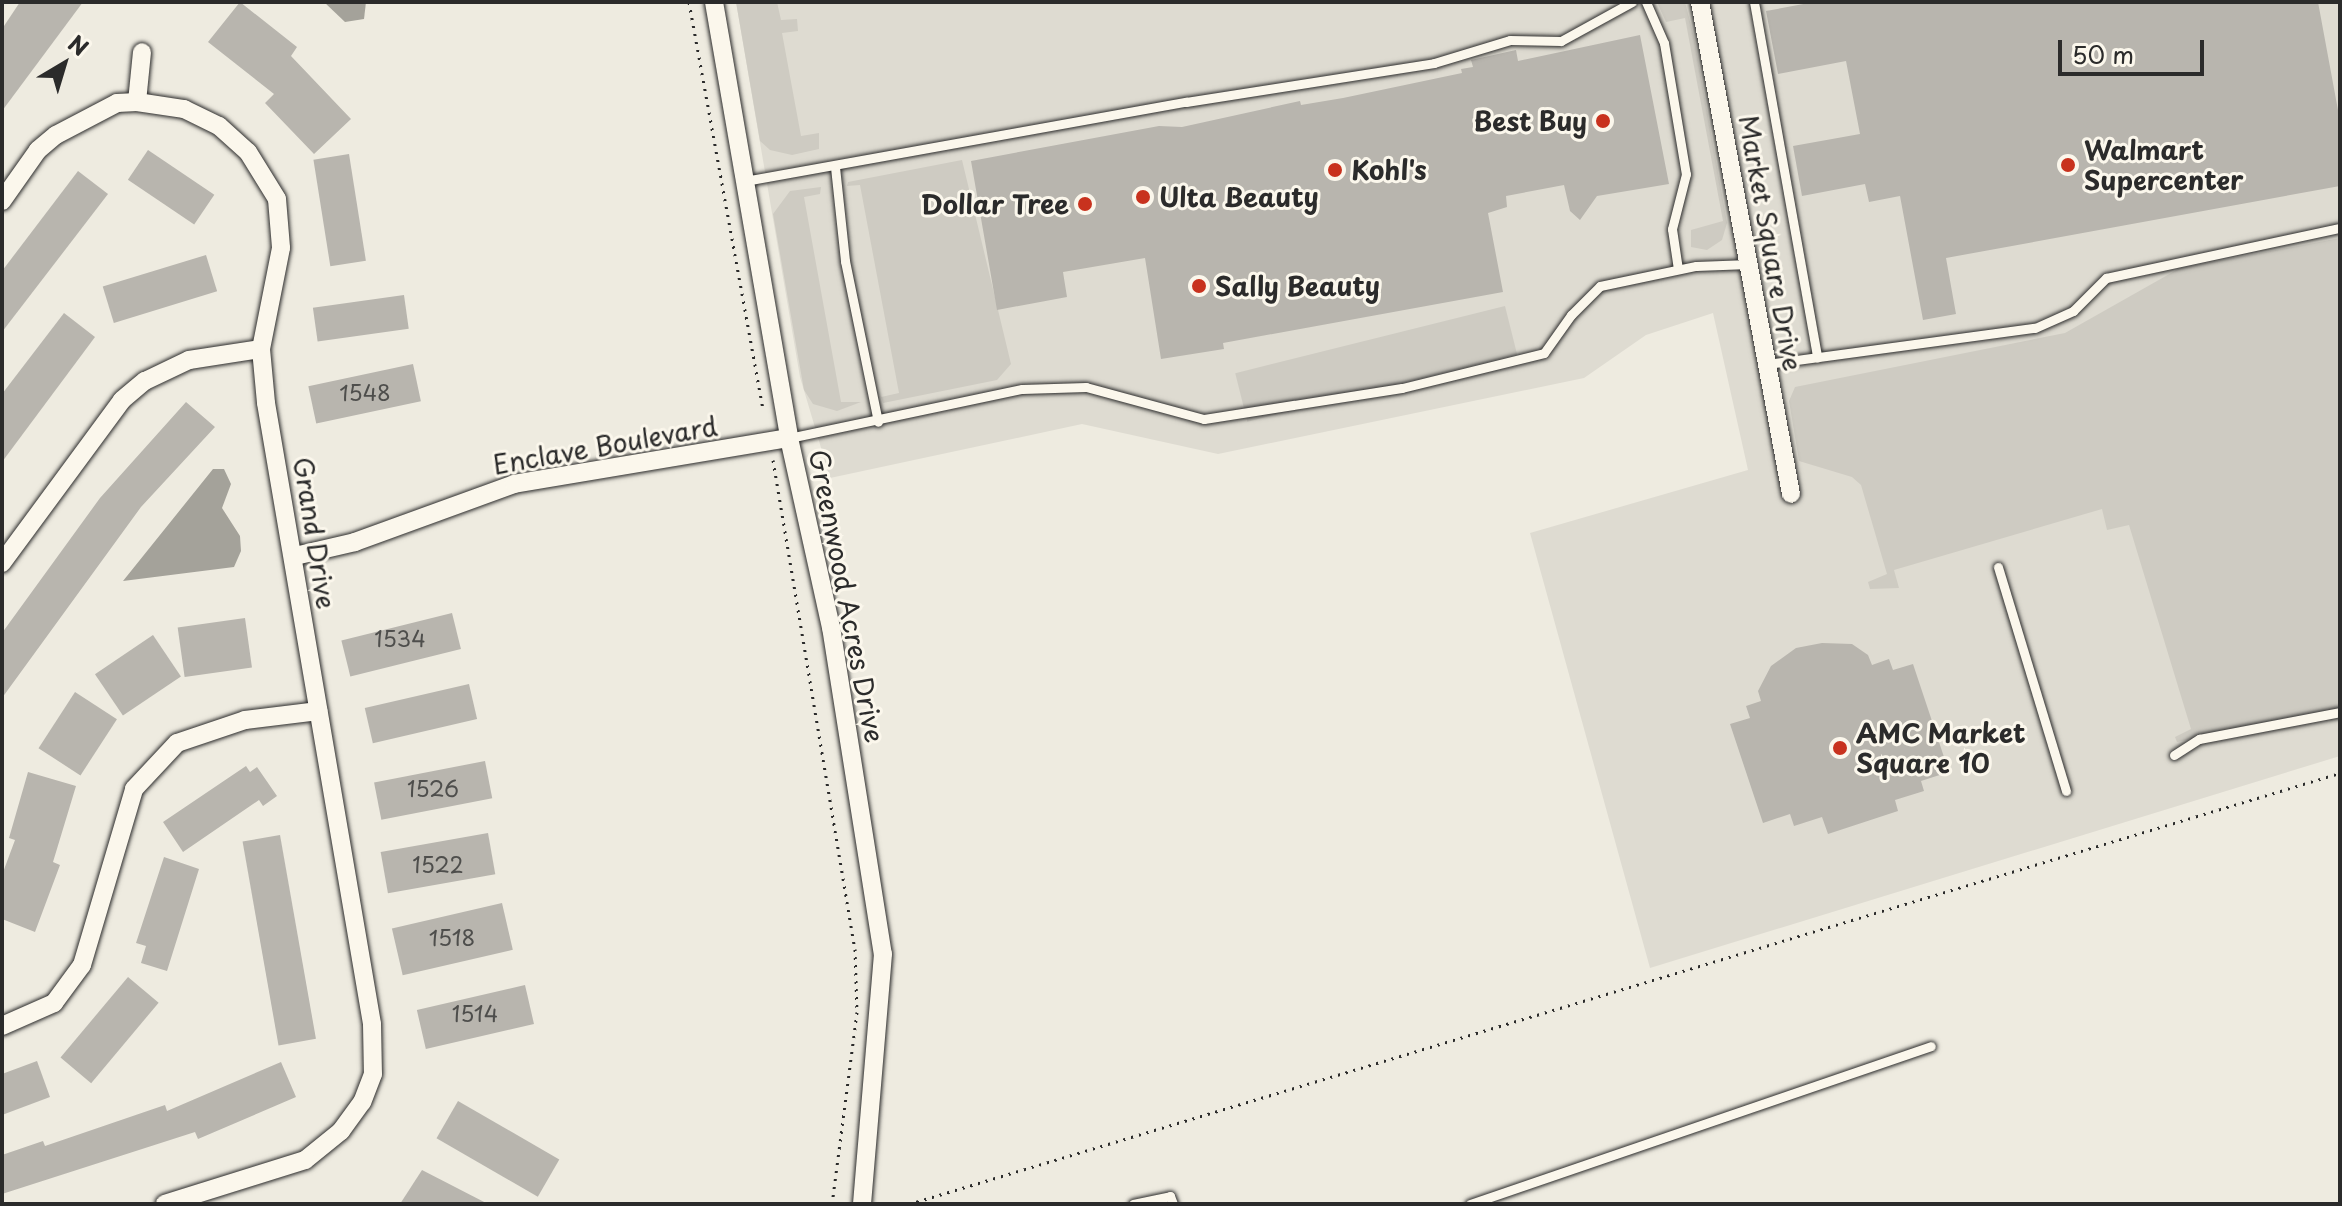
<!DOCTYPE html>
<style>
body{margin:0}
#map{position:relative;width:2342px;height:1206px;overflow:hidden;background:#eeebe0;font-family:"Playpen Sans",sans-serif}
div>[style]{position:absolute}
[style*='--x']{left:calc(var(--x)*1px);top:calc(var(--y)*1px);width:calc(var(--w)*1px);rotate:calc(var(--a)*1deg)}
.built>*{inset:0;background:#dedbd1}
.green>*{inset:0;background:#cecbc2;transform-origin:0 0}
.water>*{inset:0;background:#a4a29a}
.building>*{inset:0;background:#b8b5ae;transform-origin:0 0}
.path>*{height:3px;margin-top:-1.5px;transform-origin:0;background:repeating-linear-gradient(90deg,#2b2b2b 0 2px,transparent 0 8px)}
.roads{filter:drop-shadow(0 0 2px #2b2b2b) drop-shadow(0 0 2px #2b2b2b)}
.lane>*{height:9px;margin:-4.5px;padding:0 4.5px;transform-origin:4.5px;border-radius:4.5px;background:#fbf7ec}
.street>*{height:18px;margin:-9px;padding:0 9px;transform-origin:9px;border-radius:9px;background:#fbf7ec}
.dots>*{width:22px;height:22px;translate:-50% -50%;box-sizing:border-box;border:4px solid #fbf7ec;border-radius:50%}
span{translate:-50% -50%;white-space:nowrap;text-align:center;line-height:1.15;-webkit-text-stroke:6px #fbf7ec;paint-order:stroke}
.number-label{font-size:22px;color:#4e4e4c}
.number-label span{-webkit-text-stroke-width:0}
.poi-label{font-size:26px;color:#2b2b2b;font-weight:700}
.right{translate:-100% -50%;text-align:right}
.left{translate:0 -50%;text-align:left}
.street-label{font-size:26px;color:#2b2b2b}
.frame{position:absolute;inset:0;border:4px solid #2b2b2b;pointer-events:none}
.north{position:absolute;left:24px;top:24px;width:80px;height:80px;-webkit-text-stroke:6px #fbf7ec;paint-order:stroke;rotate:38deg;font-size:22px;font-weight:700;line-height:32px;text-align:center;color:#2b2b2b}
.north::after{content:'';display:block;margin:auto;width:28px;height:36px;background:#2b2b2b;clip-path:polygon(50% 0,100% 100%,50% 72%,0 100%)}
.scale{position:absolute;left:2058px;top:40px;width:146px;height:36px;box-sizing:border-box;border:4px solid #2b2b2b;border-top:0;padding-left:10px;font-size:24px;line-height:28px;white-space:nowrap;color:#2b2b2b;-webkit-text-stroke:6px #fbf7ec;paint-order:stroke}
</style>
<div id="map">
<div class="built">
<div style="clip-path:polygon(736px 2px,2340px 2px,2340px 756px,1650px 968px,1530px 533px,1748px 470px,1713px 313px,1646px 335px,1584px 378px,1218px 454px,1082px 424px,830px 478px,800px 377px)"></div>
</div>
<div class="green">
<div style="clip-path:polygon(736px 2px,777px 2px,781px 20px,797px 19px,798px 31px,782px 33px,801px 136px,819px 133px,819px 149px,792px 155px,770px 150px,760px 141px)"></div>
<div style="clip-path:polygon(1657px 2px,1685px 2px,1694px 37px,1727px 223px,1722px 240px,1707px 250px,1691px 247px,1691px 230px,1723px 221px,1693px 61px,1685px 18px,1666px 22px)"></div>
<div style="clip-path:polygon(962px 160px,1011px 364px,997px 380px,883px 403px,881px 397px,899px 393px,860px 185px,847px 186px,848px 182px)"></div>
<div style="clip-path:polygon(821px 187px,820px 194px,804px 197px,841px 402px,861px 402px,837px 411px,813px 404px,804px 390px,773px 214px,790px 191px)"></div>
<div style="clip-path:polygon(2340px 238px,2340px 708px,2177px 742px,2175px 737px,2191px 729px,2129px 525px,2107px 530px,2102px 509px,1894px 570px,1899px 588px,1870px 589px,1868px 582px,1887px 574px,1861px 485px,1852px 477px,1799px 461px,1789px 401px,1795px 387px,2065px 333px,2180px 268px)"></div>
<div style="left:1505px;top:306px;width:50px;height:278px;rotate:76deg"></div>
</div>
<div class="water">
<div style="clip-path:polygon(324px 2px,366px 2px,364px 19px,345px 22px)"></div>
<div style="clip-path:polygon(213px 469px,224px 469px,231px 484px,222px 508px,240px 536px,241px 551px,234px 567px,123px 581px)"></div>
</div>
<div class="building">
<div style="clip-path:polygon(20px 2px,83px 2px,2px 111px,2px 29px)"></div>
<div style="clip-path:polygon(240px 2px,297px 47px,291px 56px,351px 119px,314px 154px,265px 103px,274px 94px,208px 42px)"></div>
<div style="clip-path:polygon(1814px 2px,2318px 2px,2340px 121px,2340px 186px,1946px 258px,1956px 314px,1923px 320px,1900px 196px,1869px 202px,1865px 184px,1802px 196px,1793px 146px,1860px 134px,1846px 61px,1778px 74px,1766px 11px)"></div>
<div style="clip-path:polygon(1640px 35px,1669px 184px,1597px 196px,1580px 220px,1570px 211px,1564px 185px,1506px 196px,1507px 207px,1488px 213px,1503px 292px,1223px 343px,1224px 349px,1161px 359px,1145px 258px,1063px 272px,1067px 297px,997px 310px,971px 161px,1159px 126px,1182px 127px,1300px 101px,1301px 105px,1343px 98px,1462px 73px,1461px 69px,1473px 67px,1471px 60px,1516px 50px,1518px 61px)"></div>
<div style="left:148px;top:150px;width:80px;height:36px;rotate:34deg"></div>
<div style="left:349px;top:154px;width:108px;height:36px;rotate:81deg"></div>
<div style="clip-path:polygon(78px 171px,108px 194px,2px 332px,2px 271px)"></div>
<div style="left:206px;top:255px;width:38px;height:108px;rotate:73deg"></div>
<div style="left:404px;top:295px;width:34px;height:92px;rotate:82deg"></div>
<div style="clip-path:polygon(64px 313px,95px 337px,2px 462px,2px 394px)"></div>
<div style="left:413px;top:364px;width:38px;height:107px;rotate:78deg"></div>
<div style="clip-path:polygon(186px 402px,215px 427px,141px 507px,2px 698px,2px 633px,100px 498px)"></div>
<div style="left:452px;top:613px;width:37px;height:114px;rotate:76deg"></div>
<div style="left:245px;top:618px;width:50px;height:68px;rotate:82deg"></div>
<div style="left:153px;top:635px;width:50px;height:70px;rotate:56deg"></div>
<div style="clip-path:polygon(1822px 643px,1852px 644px,1868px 655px,1872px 665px,1889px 659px,1893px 670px,1913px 664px,1949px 772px,1921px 781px,1924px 791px,1895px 800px,1898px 811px,1828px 834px,1822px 817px,1794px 826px,1790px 814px,1763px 823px,1730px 724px,1750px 718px,1746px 706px,1761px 701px,1758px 691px,1771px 666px,1796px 648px)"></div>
<div style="left:469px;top:684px;width:36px;height:107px;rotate:77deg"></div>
<div style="left:75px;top:692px;width:50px;height:67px;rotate:33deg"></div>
<div style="left:485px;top:761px;width:38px;height:113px;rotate:79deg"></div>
<div style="clip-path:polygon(246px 766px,250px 772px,257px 767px,277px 796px,263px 806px,259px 800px,183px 852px,163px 822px)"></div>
<div style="clip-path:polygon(28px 772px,76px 786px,53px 862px,60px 865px,35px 932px,2px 919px,2px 875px,15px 840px,9px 838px)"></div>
<div style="left:488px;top:833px;width:42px;height:109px;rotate:80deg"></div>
<div style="left:280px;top:835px;width:207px;height:38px;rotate:80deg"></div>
<div style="clip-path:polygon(164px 857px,199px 869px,167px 971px,141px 963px,146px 946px,136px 943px)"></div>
<div style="left:502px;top:903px;width:48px;height:113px;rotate:77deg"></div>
<div style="left:128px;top:977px;width:40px;height:105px;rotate:40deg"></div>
<div style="left:525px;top:985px;width:40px;height:111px;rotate:77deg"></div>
<div style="clip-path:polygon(37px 1061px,50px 1097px,2px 1115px,2px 1074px)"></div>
<div style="clip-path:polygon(281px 1062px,296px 1097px,198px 1139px,195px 1132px,2px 1194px,2px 1155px,43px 1141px,45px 1146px,165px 1105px,167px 1111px)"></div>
<div style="left:458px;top:1101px;width:117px;height:43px;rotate:30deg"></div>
<div style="clip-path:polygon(422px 1170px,488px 1204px,400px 1204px)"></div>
</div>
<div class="path">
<div style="--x:689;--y:2;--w:415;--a:79.7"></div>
<div style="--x:773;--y:460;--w:496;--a:80.5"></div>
<div style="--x:855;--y:949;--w:63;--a:88.2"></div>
<div style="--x:857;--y:1012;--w:194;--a:97.4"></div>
<div style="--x:909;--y:1204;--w:1494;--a:-16.76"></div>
</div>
<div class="roads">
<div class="lane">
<div style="--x:1646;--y:2;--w:45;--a:66.3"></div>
<div style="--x:1664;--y:43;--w:133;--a:80.5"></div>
<div style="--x:1686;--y:174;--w:57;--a:104.3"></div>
<div style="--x:1672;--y:229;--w:40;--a:81.5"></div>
<div style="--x:1754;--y:2;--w:361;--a:79.9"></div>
<div style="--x:835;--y:167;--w:95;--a:83.9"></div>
<div style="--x:845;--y:261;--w:164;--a:78.4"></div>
<div style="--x:745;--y:181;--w:448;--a:-10.2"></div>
<div style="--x:1186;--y:102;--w:251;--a:-8.9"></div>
<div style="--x:1434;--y:63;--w:79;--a:-16.8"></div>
<div style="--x:1510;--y:40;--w:51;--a:1.1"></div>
<div style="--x:1561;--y:41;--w:81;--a:-28.8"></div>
<div style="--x:1767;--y:364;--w:270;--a:-7.7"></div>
<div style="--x:2035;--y:328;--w:42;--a:-24.1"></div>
<div style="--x:2073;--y:311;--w:47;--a:-45"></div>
<div style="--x:2106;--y:278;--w:239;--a:-12.1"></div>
<div style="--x:789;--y:438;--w:238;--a:-11.9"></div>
<div style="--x:1022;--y:389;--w:64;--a:-1.8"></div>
<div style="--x:1086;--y:387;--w:122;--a:15.2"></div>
<div style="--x:1204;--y:419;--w:200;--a:-8.9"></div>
<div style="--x:1402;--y:388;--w:146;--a:-13.8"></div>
<div style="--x:1544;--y:353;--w:47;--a:-54.6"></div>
<div style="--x:1571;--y:315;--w:41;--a:-45"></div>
<div style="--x:1600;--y:286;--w:98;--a:-11.8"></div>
<div style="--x:1696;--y:266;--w:53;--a:-2.2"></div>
<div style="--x:1998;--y:567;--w:234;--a:73.1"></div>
<div style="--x:2174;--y:755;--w:30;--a:-33"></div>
<div style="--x:2199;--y:739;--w:144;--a:-10.8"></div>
<div style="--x:1133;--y:1204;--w:38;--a:-12"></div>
<div style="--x:1170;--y:1196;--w:9;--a:69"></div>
<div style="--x:1470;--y:1204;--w:487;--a:-18.9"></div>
</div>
<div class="street">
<div style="--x:714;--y:2;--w:442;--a:80.2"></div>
<div style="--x:789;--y:438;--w:194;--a:77.5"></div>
<div style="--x:831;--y:627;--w:331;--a:81"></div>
<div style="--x:883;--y:954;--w:251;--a:94.8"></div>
<div style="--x:1700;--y:2;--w:500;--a:79.52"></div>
<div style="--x:137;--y:102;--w:50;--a:-84.3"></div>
<div style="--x:2;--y:201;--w:62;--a:-54.8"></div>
<div style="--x:38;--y:150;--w:23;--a:-40"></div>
<div style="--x:56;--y:135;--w:69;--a:-27.7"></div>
<div style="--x:117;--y:103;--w:20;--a:-3"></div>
<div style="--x:137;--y:102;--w:48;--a:8.5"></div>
<div style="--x:184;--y:109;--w:39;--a:26"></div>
<div style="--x:219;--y:126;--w:39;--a:42"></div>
<div style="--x:248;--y:152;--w:55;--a:58.3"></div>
<div style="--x:277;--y:199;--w:49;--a:85.3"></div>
<div style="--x:281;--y:248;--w:103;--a:101.2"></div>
<div style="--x:261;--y:349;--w:54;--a:84.7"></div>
<div style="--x:266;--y:403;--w:630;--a:80.31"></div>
<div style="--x:372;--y:1024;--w:50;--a:88.9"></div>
<div style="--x:373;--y:1074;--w:30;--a:111"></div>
<div style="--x:362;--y:1102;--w:36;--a:126"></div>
<div style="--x:341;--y:1131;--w:46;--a:141.1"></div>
<div style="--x:305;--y:1160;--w:147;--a:162.6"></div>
<div style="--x:295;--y:556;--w:62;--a:-13.1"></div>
<div style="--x:355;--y:542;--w:169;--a:-20"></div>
<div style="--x:514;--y:484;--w:279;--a:-9.5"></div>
<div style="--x:2;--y:563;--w:202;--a:-53.6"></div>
<div style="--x:122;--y:400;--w:30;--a:-40"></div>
<div style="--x:145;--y:381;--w:49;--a:-25.5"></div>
<div style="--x:189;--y:360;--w:73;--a:-8.7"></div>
<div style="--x:2;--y:1026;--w:57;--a:-23.9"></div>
<div style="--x:54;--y:1003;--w:47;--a:-53.6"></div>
<div style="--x:82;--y:965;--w:184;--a:-73.5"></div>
<div style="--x:134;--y:789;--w:63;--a:-46.9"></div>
<div style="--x:177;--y:743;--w:72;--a:-18.7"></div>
<div style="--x:245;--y:720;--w:74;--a:-7"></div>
</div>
</div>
<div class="dots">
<div style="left:1603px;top:121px;background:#c8321e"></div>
<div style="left:2068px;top:165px;background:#c8321e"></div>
<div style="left:1335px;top:170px;background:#c8321e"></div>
<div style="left:1143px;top:197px;background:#c8321e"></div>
<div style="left:1085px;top:204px;background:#c8321e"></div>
<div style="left:1199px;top:286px;background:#c8321e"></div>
<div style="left:1840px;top:748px;background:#c8321e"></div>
</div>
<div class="number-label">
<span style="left:365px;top:392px">1548</span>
<span style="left:400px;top:638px">1534</span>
<span style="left:433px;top:788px">1526</span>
<span style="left:438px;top:864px">1522</span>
<span style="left:452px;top:937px">1518</span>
<span style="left:475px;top:1013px">1514</span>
</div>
<div class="poi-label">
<span class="right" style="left:1587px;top:121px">Best Buy</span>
<span class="left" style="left:2084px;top:165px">Walmart<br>Supercenter</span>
<span class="left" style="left:1351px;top:170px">Kohl's</span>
<span class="left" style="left:1159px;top:197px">Ulta Beauty</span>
<span class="right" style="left:1069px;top:204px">Dollar Tree</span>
<span class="left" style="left:1215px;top:286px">Sally Beauty</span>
<span class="left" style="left:1856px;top:748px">AMC Market<br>Square 10</span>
</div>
<div class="street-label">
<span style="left:1771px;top:243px;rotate:80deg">Market Square Drive</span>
<span style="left:605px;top:445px;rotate:-10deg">Enclave Boulevard</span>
<span style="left:315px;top:533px;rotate:81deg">Grand Drive</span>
<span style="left:847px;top:596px;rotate:79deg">Greenwood Acres Drive</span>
</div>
<div class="frame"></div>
<div class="north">N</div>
<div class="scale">50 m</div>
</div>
